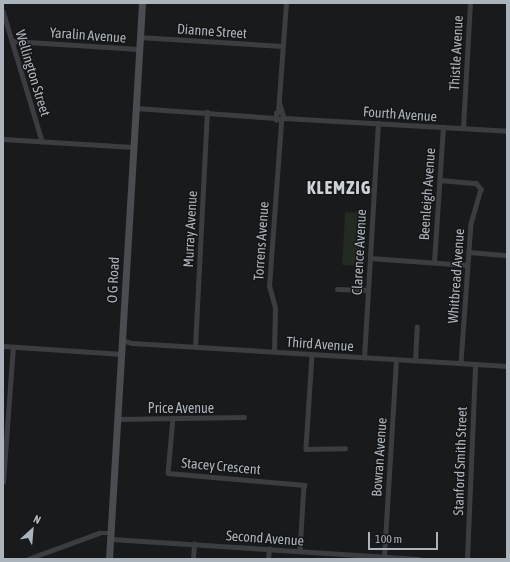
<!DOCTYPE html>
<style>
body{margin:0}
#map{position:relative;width:510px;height:562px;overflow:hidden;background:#191a1c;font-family:"Asap Condensed",sans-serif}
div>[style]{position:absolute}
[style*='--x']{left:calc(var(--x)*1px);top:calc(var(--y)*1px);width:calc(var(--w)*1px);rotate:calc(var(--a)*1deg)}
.green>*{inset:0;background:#222a21;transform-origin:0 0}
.minor>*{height:4.5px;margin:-2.25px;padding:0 2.25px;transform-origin:2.25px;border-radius:2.25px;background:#3b3d41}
.secondary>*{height:7px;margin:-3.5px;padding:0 3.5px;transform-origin:3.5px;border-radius:3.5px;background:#494c51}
span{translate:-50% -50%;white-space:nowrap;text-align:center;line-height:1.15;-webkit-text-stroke:3px #141517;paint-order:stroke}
.street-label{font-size:14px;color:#acb4bb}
.district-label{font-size:18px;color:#cdd2d7;font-weight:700;letter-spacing:1px}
.frame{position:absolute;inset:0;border:4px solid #acb4bb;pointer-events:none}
.north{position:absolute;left:12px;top:510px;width:40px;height:40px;-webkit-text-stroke:3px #141517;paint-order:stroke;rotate:26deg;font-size:11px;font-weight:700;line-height:16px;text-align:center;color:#acb4bb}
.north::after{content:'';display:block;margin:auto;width:14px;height:18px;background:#acb4bb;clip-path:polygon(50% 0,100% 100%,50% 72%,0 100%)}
.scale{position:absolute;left:368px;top:532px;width:70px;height:18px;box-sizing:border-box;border:2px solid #acb4bb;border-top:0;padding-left:5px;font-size:12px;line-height:14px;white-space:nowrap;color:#acb4bb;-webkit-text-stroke:3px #141517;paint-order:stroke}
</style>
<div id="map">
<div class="green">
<div style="left:345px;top:212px;width:22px;height:53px;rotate:3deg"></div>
</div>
<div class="minor">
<div style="--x:3;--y:11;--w:136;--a:73.3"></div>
<div style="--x:139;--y:37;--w:144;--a:3.6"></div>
<div style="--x:12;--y:41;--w:127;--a:3.6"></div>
<div style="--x:280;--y:104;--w:15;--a:74"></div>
<div style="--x:284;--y:118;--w:8;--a:166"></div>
<div style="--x:276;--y:120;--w:7;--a:-90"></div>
<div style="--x:276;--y:113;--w:6;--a:0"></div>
<div style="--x:136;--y:108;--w:139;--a:4.1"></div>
<div style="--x:278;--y:112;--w:109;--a:-85.8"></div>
<div style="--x:284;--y:118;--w:223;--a:3.3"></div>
<div style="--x:463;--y:128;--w:125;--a:-86.8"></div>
<div style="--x:3;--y:139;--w:130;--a:3.5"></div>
<div style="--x:440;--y:180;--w:36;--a:5"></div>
<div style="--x:476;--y:183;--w:8;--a:50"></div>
<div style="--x:481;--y:189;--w:35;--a:106"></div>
<div style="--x:471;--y:223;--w:140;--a:94.1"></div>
<div style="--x:341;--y:189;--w:33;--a:2"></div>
<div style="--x:469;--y:252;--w:38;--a:5"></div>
<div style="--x:370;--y:258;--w:97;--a:4.1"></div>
<div style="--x:434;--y:262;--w:135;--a:-86.2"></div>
<div style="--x:337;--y:289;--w:31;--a:2"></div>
<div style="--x:122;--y:340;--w:10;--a:17"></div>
<div style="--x:132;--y:343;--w:376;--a:3.5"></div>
<div style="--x:3;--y:346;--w:119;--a:3.8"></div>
<div style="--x:195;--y:347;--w:235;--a:-87.1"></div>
<div style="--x:274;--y:352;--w:44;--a:-88.7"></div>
<div style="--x:275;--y:308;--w:23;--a:-105"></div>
<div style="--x:269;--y:286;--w:165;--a:-85.8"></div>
<div style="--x:312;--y:355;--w:94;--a:93.7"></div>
<div style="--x:306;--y:449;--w:39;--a:-1"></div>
<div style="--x:364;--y:358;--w:235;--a:-86.6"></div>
<div style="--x:415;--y:361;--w:34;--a:-87"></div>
<div style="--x:173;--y:418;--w:55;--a:95.2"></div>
<div style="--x:168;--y:473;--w:137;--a:5"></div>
<div style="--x:304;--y:485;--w:66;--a:93.5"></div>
<div style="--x:118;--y:419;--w:126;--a:-0.9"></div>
<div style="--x:3;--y:482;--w:135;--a:-85.8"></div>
<div style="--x:111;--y:539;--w:308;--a:3.7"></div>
<div style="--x:384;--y:556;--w:196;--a:-86.5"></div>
<div style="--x:28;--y:559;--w:76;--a:-20.1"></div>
<div style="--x:99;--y:533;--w:12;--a:0"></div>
<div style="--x:193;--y:559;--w:15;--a:-86"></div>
<div style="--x:268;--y:559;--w:10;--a:-84"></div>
<div style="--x:467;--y:559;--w:194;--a:-87.6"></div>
</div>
<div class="secondary">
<div style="--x:109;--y:559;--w:557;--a:-86.6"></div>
</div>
<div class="street-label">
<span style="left:212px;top:31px;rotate:4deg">Dianne Street</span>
<span style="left:88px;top:35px;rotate:4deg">Yaralin Avenue</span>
<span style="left:456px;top:53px;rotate:-87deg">Thistle Avenue</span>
<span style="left:33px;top:73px;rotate:73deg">Wellington Street</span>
<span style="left:400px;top:114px;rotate:4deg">Fourth Avenue</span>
<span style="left:427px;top:194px;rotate:-86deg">Beenleigh Avenue</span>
<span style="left:190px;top:229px;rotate:-87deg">Murray Avenue</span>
<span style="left:261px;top:241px;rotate:-86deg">Torrens Avenue</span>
<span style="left:359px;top:252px;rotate:-87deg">Clarence Avenue</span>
<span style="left:456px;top:276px;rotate:-86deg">Whitbread Avenue</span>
<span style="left:113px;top:280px;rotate:-87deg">O G Road</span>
<span style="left:320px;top:344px;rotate:4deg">Third Avenue</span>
<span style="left:181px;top:408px">Price Avenue</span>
<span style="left:379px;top:457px;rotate:-86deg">Bowran Avenue</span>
<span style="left:460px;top:461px;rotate:-88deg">Stanford Smith Street</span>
<span style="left:221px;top:466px;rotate:5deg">Stacey Crescent</span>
<span style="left:265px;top:538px;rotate:4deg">Second Avenue</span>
</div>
<div class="district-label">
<span style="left:339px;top:188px">KLEMZIG</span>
</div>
<div class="frame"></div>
<div class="north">N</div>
<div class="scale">100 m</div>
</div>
